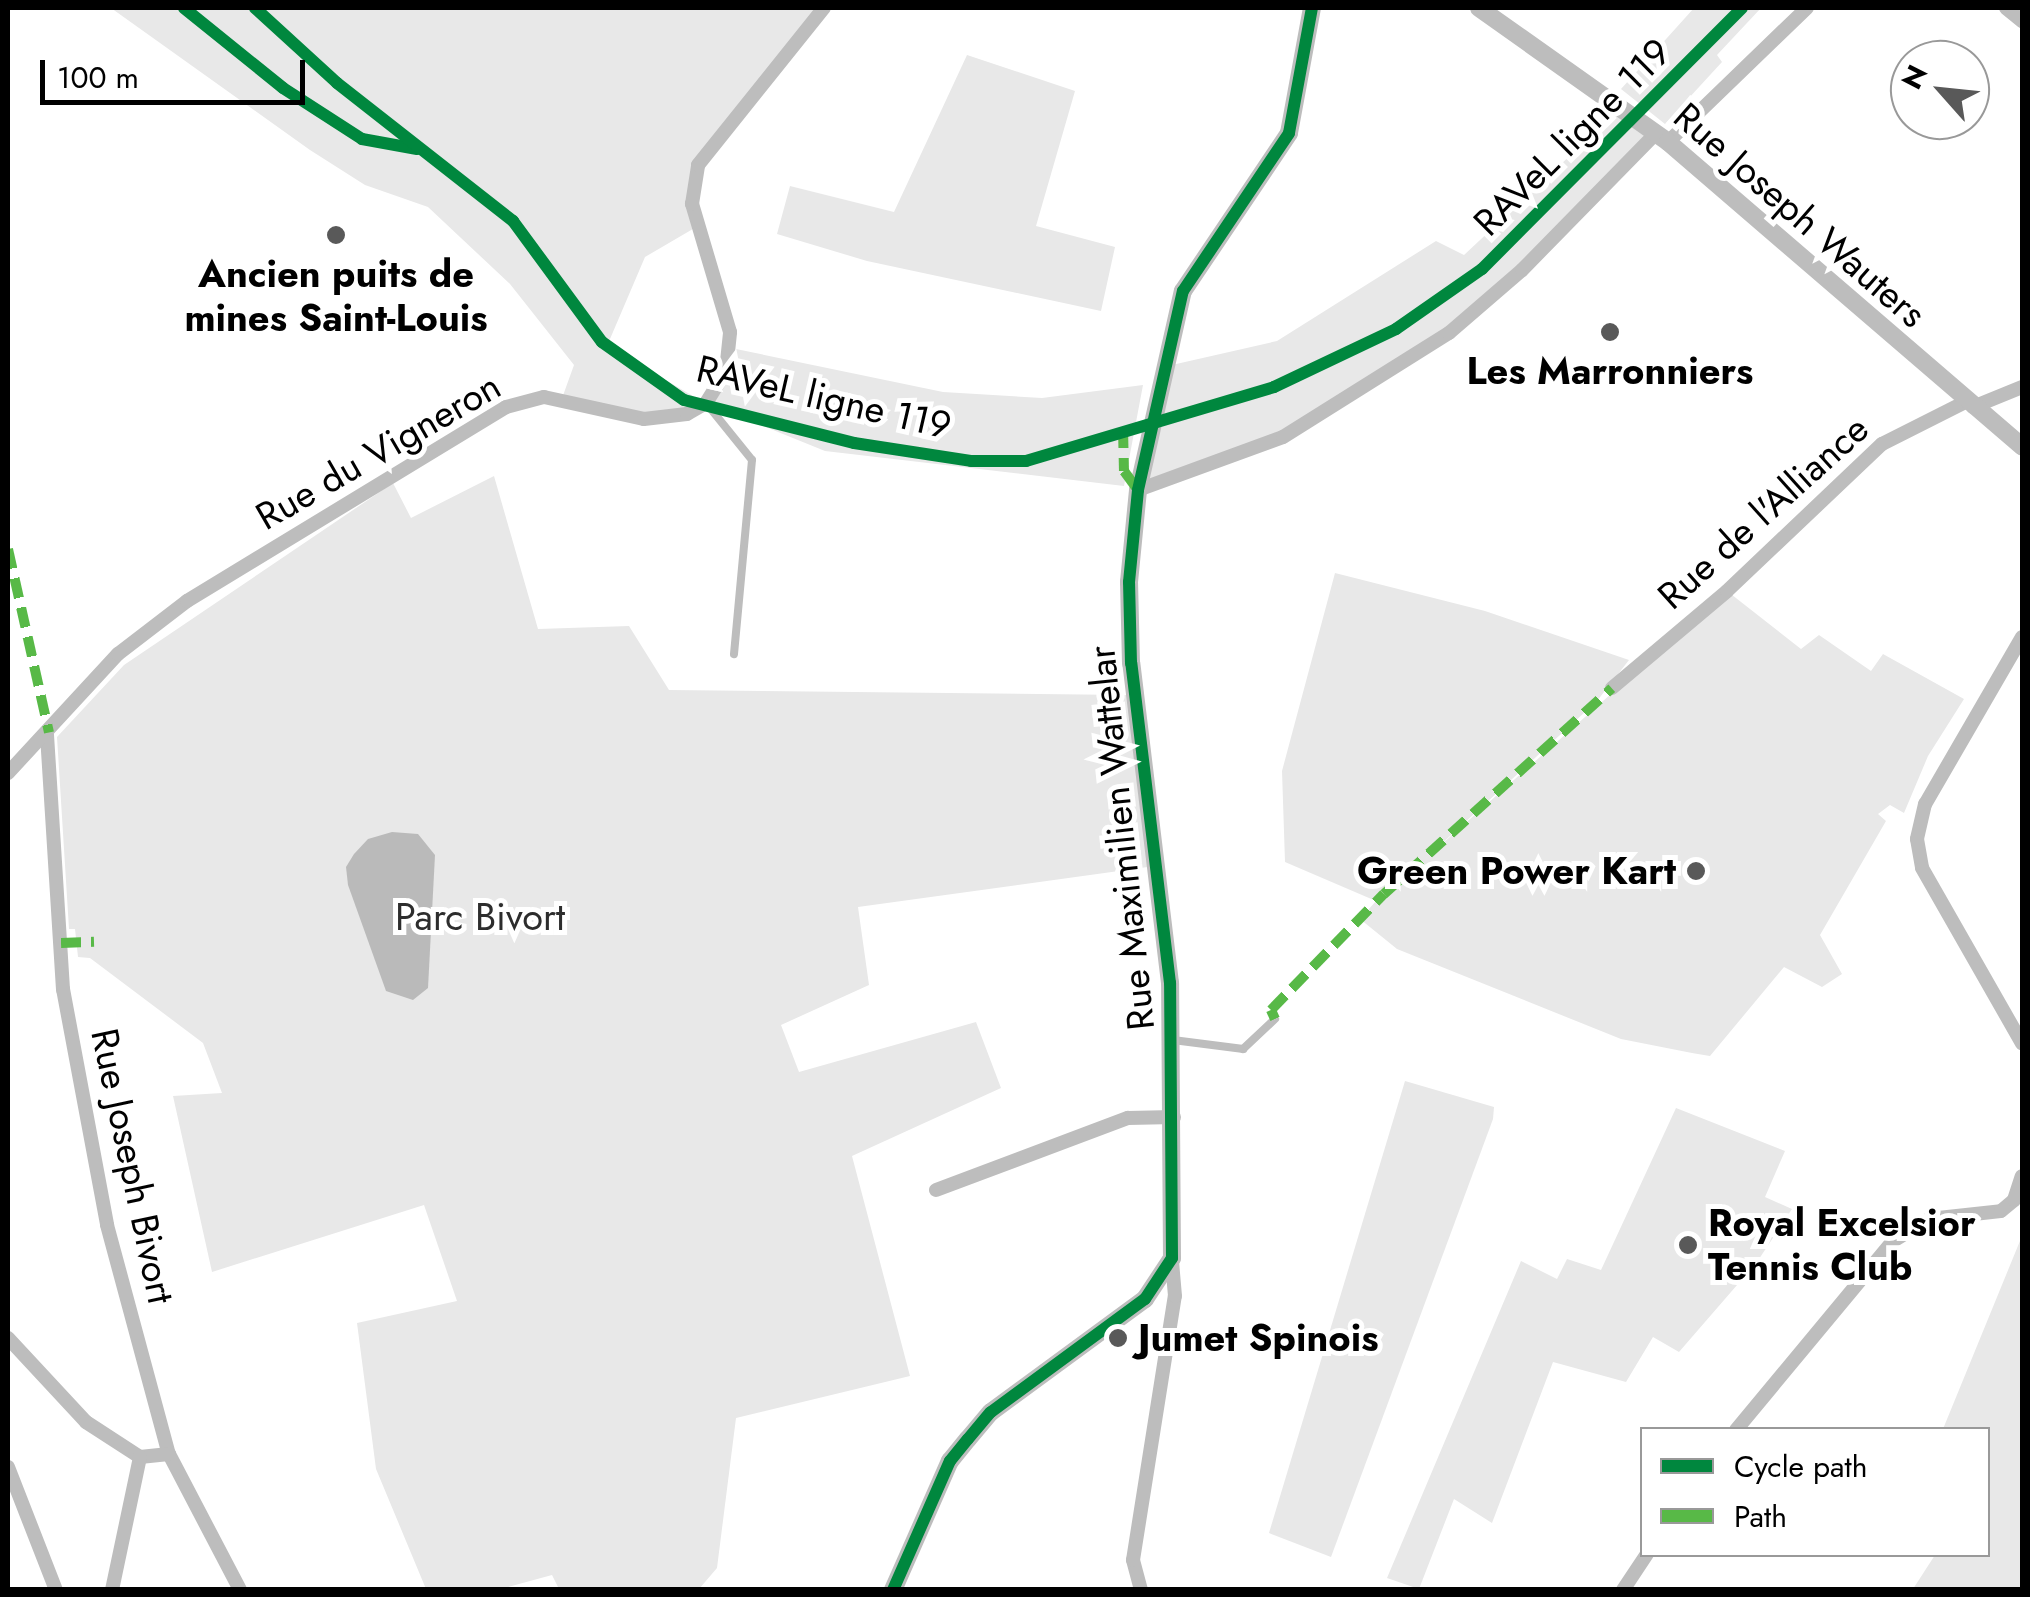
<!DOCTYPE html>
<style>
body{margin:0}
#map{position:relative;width:2030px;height:1597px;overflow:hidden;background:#fff;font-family:Jost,sans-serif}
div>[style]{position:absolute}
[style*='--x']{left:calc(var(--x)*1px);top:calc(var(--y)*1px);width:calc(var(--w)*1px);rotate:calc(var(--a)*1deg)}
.green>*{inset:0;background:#e8e8e8}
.water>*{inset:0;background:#bababa}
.service>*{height:8px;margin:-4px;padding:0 4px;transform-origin:4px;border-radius:4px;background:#bdbdbd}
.minor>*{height:14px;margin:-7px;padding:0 7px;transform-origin:7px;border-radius:7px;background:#bdbdbd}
.tertiary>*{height:18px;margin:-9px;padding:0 9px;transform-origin:9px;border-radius:9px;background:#bdbdbd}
.quiet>*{height:10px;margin-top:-5px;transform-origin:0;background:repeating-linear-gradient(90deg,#58b947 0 20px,transparent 0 30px)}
.cycleway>*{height:12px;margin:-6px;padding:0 6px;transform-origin:6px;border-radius:6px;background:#00873e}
.dots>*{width:28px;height:28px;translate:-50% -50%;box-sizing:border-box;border:5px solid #fff;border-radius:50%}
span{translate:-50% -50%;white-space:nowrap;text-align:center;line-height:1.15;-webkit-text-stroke:10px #fff;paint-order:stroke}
.street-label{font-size:38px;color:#000}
.poi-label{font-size:38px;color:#000;font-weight:700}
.right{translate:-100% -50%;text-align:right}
.left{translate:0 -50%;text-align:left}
.park-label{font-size:38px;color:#2d2d2d}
.frame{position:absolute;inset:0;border:10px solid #000;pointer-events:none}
.legend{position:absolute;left:1640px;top:1427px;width:350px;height:130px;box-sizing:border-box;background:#fff;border:2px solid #999;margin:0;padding:12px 18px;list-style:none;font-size:30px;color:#000}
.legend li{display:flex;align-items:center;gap:20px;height:50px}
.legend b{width:50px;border:2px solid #999}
.north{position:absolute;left:1890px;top:40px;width:100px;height:100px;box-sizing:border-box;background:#fff;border:2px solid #999;border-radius:50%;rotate:297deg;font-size:28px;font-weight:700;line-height:40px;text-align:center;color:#000}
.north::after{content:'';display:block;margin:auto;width:35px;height:45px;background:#595959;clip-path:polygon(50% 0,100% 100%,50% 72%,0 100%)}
.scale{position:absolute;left:40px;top:60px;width:265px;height:45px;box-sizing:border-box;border:5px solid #000;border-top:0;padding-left:12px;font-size:30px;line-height:35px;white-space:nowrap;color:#000;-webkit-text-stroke:8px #fff;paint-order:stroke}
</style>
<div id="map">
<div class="green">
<div style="clip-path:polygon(111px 8px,825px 8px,699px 165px,698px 226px,645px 257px,607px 346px,705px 403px,729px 375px,736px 349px,943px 392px,1042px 398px,1143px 385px,1124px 486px,825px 451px,706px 403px,657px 417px,561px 401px,574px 365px,510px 284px,428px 207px,365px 185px,310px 150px)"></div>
<div style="clip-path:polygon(1694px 8px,1761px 8px,1717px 55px,1722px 62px,1665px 124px,1621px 89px)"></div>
<div style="clip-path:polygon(967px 55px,1075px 91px,1036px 226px,1115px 247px,1101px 311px,867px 261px,777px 234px,790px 186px,894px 212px)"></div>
<div style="clip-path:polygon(1623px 106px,1656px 133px,1456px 328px,1345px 401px,1225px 460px,1138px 490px,1163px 367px,1277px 341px,1436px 241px,1464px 255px)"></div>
<div style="clip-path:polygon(494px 476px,538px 629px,629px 626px,669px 690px,1128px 695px,1155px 866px,858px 907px,869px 985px,781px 1025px,799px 1072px,976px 1022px,1001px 1088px,852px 1156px,910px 1376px,736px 1418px,717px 1568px,699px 1589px,559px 1589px,552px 1575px,501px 1589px,426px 1589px,376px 1469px,357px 1323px,457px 1301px,424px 1205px,212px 1272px,173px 1096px,222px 1093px,203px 1043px,90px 958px,78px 957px,75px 929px,69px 929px,57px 737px,124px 665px,393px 483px,411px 518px)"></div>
<div style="clip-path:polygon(1335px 573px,1485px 611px,1629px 660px,1597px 701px,1425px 859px,1727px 591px,1801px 649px,1819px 635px,1871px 671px,1883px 654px,1964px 699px,1928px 756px,1904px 813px,1890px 805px,1878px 814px,1886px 821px,1820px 935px,1842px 974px,1822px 987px,1784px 967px,1710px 1056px,1692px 1053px,1621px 1039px,1397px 949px,1360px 919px,1376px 901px,1285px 862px,1282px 771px)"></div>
<div style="clip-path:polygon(1405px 1081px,1494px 1107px,1493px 1119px,1331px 1557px,1269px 1533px)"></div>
<div style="clip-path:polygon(1676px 1108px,1785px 1151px,1765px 1197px,1792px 1209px,1757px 1262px,1679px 1352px,1653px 1337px,1626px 1382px,1553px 1362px,1492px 1523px,1454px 1499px,1419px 1589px,1387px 1578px,1521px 1261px,1557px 1279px,1567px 1259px,1601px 1270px)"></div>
<div style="clip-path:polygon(2022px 1236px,2022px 1589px,1913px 1589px,1935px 1555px,1988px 1554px,1988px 1430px,1943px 1429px)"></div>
</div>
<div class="water">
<div style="clip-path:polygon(392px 832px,418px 834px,435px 855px,428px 988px,413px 1000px,386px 991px,348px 885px,346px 867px,354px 854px,368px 839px)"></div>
</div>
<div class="service">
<div style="--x:706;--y:403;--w:73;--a:51.1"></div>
<div style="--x:752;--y:460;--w:195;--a:95.3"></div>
<div style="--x:1173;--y:1040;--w:71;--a:7.3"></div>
<div style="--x:1243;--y:1049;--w:44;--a:-43.2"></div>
</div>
<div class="minor">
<div style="--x:2006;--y:8;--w:21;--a:39"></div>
<div style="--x:1668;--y:142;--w:193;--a:-44"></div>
<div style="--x:1973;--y:407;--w:53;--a:-22.2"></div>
<div style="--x:1138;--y:490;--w:154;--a:-20.1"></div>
<div style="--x:1283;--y:437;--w:196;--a:-32.1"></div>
<div style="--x:1449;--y:333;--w:96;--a:-40.8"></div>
<div style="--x:1522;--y:270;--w:192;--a:-45.6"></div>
<div style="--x:2022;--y:637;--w:193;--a:120.1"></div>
<div style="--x:1925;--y:804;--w:36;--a:103"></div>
<div style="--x:1917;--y:839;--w:29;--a:80"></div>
<div style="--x:1922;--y:868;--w:202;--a:60.3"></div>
<div style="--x:1612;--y:688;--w:150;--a:-40.1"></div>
<div style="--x:1727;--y:591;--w:214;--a:-43.5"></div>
<div style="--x:1882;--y:444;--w:95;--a:-26.8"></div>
<div style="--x:47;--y:735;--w:255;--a:86.4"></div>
<div style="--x:63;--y:989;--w:240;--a:79.4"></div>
<div style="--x:107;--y:1225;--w:237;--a:74.9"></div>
<div style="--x:169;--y:1454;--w:153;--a:62.4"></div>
<div style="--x:8;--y:773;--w:162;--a:-47.3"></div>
<div style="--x:118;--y:654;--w:87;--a:-37.5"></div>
<div style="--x:187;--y:601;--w:373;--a:-31.3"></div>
<div style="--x:506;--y:407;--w:39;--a:-15"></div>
<div style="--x:544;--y:397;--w:102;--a:12.4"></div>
<div style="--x:644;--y:419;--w:43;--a:-6.6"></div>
<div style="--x:687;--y:414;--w:22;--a:-30"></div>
<div style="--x:706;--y:403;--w:38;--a:-58"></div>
<div style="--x:726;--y:371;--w:39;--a:-84"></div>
<div style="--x:730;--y:332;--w:134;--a:-106.5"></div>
<div style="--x:692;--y:204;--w:39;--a:-81"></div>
<div style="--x:698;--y:165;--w:201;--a:-51.3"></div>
<div style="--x:936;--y:1190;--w:205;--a:-20.6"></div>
<div style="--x:1128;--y:1118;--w:46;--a:-1.2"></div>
<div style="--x:8;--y:1338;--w:115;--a:47.1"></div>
<div style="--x:86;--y:1422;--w:64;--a:32.9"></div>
<div style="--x:140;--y:1457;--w:29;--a:-6"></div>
<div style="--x:1736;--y:1430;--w:246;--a:-50.3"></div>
<div style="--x:1893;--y:1241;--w:42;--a:-31.4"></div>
<div style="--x:1929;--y:1219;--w:72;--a:-6.3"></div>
<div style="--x:2001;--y:1211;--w:17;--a:-40"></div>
<div style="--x:2014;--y:1200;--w:25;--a:-72"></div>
<div style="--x:8;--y:1467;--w:132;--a:68.7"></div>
<div style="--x:112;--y:1590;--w:136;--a:-78.1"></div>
<div style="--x:1141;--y:1590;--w:31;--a:-105"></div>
<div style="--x:1133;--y:1560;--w:267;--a:-81"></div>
<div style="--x:1175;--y:1296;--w:38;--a:-95"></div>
<div style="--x:1623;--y:1590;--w:43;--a:-56.3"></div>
</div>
<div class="tertiary">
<div style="--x:1479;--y:8;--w:232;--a:35.3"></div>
<div style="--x:1668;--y:142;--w:467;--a:40.7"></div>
<div style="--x:893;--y:1590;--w:141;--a:-66.2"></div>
<div style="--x:950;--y:1461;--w:28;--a:-51"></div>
<div style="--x:968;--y:1439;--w:35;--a:-50"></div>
<div style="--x:991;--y:1412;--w:191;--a:-36.3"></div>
<div style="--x:1145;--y:1299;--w:49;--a:-56.6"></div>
<div style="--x:1172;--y:1258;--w:275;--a:-90.4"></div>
<div style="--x:1170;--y:983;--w:322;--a:-96.9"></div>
<div style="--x:1131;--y:663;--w:81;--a:-91.4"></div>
<div style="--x:1129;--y:582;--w:92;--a:-84.4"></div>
<div style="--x:1138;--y:490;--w:204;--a:-77.3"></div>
<div style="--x:1183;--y:291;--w:190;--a:-56.1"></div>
<div style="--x:1289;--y:133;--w:127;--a:-79.6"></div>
</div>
<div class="quiet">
<div style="--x:1123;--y:428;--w:43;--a:88.7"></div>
<div style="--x:1124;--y:471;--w:24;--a:54"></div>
<div style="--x:8;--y:549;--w:188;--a:77.4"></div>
<div style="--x:61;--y:943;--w:33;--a:-2"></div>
<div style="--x:1275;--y:1019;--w:10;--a:-114"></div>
<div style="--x:1271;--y:1010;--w:162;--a:-45.8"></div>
<div style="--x:1384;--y:894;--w:307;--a:-42.1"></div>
</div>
<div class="cycleway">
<div style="--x:184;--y:8;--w:127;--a:38.9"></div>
<div style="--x:283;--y:88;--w:94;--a:32.8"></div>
<div style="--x:362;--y:139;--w:56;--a:10.3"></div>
<div style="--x:255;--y:8;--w:111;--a:42.4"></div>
<div style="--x:337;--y:83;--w:224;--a:38.1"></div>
<div style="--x:513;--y:221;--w:150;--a:53.7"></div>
<div style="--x:602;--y:342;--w:100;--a:35.3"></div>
<div style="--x:684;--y:400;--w:175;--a:14.2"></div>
<div style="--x:854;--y:443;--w:118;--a:8.7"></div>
<div style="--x:971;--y:461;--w:55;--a:0"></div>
<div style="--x:1026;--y:461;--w:259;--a:-16.6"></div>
<div style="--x:1274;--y:387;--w:135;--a:-25.4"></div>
<div style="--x:1396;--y:329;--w:105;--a:-34.9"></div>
<div style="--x:1482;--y:269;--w:368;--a:-45.1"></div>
<div style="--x:893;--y:1590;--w:141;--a:-66.2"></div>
<div style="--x:950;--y:1461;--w:28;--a:-51"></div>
<div style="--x:968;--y:1439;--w:35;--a:-50"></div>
<div style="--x:991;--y:1412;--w:191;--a:-36.3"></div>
<div style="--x:1145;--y:1299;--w:49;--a:-56.6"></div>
<div style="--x:1172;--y:1258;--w:275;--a:-90.4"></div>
<div style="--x:1170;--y:983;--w:322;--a:-96.9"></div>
<div style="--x:1131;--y:663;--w:81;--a:-91.4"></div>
<div style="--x:1129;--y:582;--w:92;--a:-84.4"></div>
<div style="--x:1138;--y:490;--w:204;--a:-77.3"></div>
<div style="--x:1183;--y:291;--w:190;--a:-56.1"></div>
<div style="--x:1289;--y:133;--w:127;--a:-79.6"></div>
</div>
<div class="dots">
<div style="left:336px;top:235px;background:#595959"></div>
<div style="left:1610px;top:332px;background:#595959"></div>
<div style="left:1696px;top:871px;background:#595959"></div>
<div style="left:1688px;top:1245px;background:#595959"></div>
<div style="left:1118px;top:1338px;background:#595959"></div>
</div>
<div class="street-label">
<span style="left:1572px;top:137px;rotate:-45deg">RAVeL ligne 119</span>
<span style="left:1800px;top:215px;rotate:41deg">Rue Joseph Wauters</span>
<span style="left:824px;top:397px;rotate:13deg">RAVeL ligne 119</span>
<span style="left:378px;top:451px;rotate:-30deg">Rue du Vigneron</span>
<span style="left:1763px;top:512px;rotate:-42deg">Rue de l'Alliance</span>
<span style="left:1121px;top:838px;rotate:-96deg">Rue Maximilien Wattelar</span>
<span style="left:133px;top:1166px;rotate:78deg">Rue Joseph Bivort</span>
</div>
<div class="poi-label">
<span style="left:336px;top:296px">Ancien puits de<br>mines Saint-Louis</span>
<span style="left:1610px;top:371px">Les Marronniers</span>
<span class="right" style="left:1676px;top:871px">Green Power Kart</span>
<span class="left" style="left:1708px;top:1245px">Royal Excelsior<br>Tennis Club</span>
<span class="left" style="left:1138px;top:1338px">Jumet Spinois</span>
</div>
<div class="park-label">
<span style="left:480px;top:917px">Parc Bivort</span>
</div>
<div class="frame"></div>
<ul class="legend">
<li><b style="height:12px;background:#00873e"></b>Cycle path</li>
<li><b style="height:12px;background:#58b947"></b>Path</li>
</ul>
<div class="north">N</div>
<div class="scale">100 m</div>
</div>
